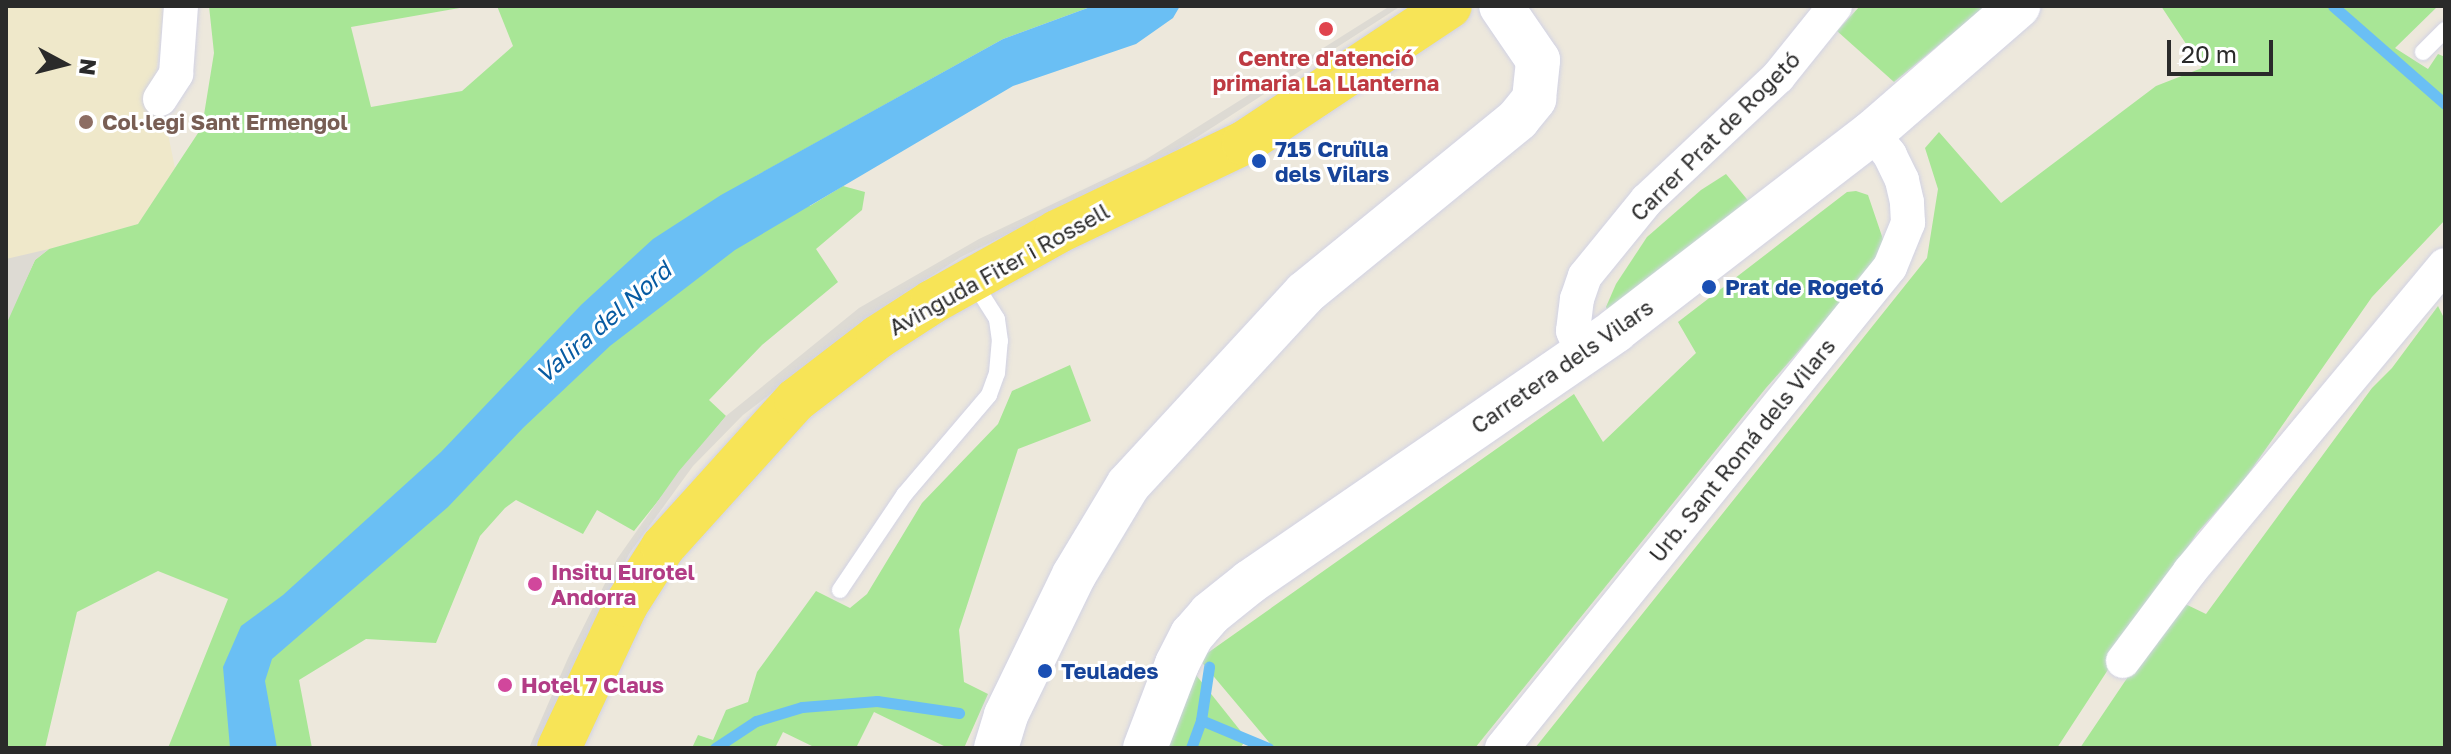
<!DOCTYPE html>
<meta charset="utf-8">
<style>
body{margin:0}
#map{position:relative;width:2451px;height:754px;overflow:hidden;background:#ede8dc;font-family:"Golos Text",sans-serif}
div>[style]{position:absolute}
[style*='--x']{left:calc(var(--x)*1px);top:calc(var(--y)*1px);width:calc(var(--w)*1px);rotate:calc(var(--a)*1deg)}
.education>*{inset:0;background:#efe8ca}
.green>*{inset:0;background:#a8e696}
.plaza>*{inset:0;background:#dddad3}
.water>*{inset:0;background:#6abff4}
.stream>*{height:11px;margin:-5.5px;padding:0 5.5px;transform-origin:5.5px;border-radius:5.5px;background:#6abff4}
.roads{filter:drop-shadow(0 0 2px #d1d2e4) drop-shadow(0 0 2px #d1d2e4)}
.lane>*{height:16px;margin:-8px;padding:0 8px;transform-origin:8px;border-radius:8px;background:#fff}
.street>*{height:34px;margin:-17px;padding:0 17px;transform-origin:17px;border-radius:17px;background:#fff}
.secondary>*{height:44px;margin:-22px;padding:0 22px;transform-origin:22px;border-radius:22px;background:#fff}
.primary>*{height:44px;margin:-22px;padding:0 22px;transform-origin:22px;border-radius:22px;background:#f7e457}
.dots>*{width:22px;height:22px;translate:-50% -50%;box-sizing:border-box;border:4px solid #fff;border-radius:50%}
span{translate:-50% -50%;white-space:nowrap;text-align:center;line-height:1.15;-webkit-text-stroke:6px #fff;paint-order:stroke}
.health-label{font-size:22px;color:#be3a42;font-weight:700}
.education-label{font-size:22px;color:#785e54;font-weight:700}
.left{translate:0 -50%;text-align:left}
.street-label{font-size:22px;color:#2a2a2a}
.transit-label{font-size:22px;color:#164399;font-weight:700}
.hotel-label{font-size:22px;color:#b23c85;font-weight:700}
.water-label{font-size:24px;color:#075ba2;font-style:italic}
.frame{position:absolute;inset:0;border:8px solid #2a2a2a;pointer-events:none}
.north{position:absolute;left:24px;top:24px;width:80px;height:80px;-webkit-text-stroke:6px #fff;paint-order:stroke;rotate:97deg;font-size:22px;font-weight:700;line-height:32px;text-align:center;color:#2a2a2a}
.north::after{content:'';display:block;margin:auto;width:28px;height:36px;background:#2a2a2a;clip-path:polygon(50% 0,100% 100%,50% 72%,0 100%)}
.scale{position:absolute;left:2167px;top:40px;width:106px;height:36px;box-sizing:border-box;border:4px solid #2a2a2a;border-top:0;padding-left:10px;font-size:24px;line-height:28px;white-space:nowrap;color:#2a2a2a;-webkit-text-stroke:6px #fff;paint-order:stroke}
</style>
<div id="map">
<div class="education">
<div style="clip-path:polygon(6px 6px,164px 6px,156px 76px,175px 168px,138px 224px,49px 249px,6px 325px)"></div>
</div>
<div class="green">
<div style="clip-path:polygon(209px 6px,471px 6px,351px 27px,371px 107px,462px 91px,513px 46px,497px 6px,1093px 6px,1003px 39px,756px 176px,810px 206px,843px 186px,865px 192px,862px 210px,816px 249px,838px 282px,762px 345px,709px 400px,726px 416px,634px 531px,597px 510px,583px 534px,516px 500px,505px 508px,480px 536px,436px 643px,366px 639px,299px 680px,312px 748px,168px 748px,228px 599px,158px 571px,77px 612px,45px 748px,6px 748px,6px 322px,35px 260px,49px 249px,138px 224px,202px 127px,214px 53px)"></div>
<div style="clip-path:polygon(1860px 6px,1986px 6px,1894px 82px,1837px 31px)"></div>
<div style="clip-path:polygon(2161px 6px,2438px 6px,2395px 48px,2428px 69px,2438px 54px,2445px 57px,2445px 220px,2372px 297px,2242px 483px,2197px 533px,2057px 748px,1535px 748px,1927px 258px,1938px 189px,1925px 148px,1939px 132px,2001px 203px,2156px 86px,2202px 68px)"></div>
<div style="clip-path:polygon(1726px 174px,1751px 204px,1610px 316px,1606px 307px,1616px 284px,1647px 237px,1701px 190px)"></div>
<div style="clip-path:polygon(1856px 191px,1868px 195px,1887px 251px,1766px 388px,1475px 748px,1274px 748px,1199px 659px,1574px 394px,1603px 442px,1696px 353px,1678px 322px,1847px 192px)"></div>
<div style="clip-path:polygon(2438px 306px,2445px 320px,2445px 748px,2080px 748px,2179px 601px,2206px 614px,2372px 388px,2392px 368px)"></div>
<div style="clip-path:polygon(1070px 365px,1091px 421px,1018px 449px,959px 630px,964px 682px,988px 694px,964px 748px,948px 748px,874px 712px,856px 748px,816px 748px,783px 732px,775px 748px,692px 748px,698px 735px,713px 740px,726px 710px,748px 702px,757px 672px,816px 591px,850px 608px,867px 594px,922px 503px,998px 424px,1012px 391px)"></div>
<div style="clip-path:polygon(1196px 675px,1247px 739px,1240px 748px,1168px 748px)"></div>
</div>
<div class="plaza">
<div style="clip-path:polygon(1390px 6px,1401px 6px,1174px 152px,961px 257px,894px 300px,743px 415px,693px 466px,629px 554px,535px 748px,529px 748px,568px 658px,617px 559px,679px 471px,726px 416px,859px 308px,979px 239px,1145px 160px)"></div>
<div style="clip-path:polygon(49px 249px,35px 260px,6px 325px,6px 259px)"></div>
</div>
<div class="water">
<div style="clip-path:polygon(1093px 6px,1180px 6px,1173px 18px,1136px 44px,1013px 86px,735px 250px,610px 346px,523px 428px,448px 507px,272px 659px,265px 681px,277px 748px,230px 748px,223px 667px,241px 626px,283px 595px,441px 452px,581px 305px,653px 239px,721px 195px,1003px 39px)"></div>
</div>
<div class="stream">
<div style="--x:2333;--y:6;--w:149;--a:41.2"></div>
<div style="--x:1201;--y:720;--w:73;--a:22.7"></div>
<div style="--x:715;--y:748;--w:49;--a:-33.4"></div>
<div style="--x:756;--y:721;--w:48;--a:-16.9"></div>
<div style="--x:802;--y:707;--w:75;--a:-4.6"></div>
<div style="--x:877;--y:701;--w:83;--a:8.3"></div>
<div style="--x:1191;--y:748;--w:30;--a:-70"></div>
<div style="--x:1201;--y:720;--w:54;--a:-81.4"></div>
</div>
<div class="roads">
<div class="lane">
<div style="--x:2423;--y:52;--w:31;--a:-45"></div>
<div style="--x:840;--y:590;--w:115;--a:-56"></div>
<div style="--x:904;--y:495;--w:131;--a:-49.6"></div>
<div style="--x:989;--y:395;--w:23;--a:-70"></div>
<div style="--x:997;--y:373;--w:32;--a:-85"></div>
<div style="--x:1000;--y:341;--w:22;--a:-98"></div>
<div style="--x:997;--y:319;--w:45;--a:-122.3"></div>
</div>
<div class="street">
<div style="--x:160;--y:99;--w:30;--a:-57"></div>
<div style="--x:176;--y:74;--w:68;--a:-85.8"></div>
<div style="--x:1582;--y:354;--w:25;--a:-111"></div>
<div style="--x:1573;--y:331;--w:32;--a:-83"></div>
<div style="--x:1577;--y:299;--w:24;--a:-71"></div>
<div style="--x:1585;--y:276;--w:98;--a:-50.8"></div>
<div style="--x:1647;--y:200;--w:180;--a:-43.2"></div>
<div style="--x:1778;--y:77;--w:91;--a:-51.2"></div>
<div style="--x:2123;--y:661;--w:112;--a:-53.3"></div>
<div style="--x:2190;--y:571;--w:398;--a:-50.2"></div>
<div style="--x:1502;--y:748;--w:618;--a:-51.11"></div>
<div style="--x:1890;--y:267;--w:48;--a:-67.8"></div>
<div style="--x:1908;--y:223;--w:21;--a:-93"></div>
<div style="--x:1907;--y:202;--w:23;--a:-103"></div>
<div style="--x:1902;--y:180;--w:28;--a:-116"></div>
<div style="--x:1890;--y:155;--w:28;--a:-129"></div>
</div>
<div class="secondary">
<div style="--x:996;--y:748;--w:34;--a:-73"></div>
<div style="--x:1006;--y:715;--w:156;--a:-64.1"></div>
<div style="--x:1074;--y:575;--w:105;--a:-59"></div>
<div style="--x:1128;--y:485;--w:261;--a:-47.3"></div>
<div style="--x:1305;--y:293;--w:275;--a:-39.2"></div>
<div style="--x:1518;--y:119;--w:26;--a:-51"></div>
<div style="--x:1534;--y:99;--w:39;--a:-84"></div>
<div style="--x:1538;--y:60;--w:65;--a:-124.4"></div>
<div style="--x:1145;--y:748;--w:90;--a:-69.1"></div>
<div style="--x:1177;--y:664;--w:33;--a:-63"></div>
<div style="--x:1192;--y:635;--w:28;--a:-49"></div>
<div style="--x:1210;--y:614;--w:51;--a:-38.7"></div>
<div style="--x:1250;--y:582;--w:444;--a:-34.5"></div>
<div style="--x:1616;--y:330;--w:323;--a:-37.6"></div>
<div style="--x:1872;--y:133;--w:194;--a:-41"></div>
</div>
<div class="primary">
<div style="--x:559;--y:748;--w:158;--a:-64.9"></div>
<div style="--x:626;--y:605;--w:69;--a:-57.5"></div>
<div style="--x:663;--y:547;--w:198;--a:-47.9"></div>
<div style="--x:796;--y:400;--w:103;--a:-37.5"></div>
<div style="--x:878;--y:337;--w:64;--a:-32.9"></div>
<div style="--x:932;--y:302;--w:143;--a:-29.2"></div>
<div style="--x:1057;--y:232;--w:207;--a:-25.5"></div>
<div style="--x:1244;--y:143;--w:247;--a:-33.6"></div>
</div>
</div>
<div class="dots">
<div style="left:1326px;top:29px;background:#e0444e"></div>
<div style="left:86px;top:122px;background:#8d6e63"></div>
<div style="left:1259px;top:161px;background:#1a4fb4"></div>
<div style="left:1709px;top:287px;background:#1a4fb4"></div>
<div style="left:535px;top:584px;background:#d1479c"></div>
<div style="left:1045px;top:671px;background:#1a4fb4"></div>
<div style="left:505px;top:685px;background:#d1479c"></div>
</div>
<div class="health-label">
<span style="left:1326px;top:70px">Centre d'atenció<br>primaria La Llanterna</span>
</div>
<div class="education-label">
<span class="left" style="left:102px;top:122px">Col·legi Sant Ermengol</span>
</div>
<div class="street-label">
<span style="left:1715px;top:136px;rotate:-45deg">Carrer Prat de Rogetó</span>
<span style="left:999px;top:269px;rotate:-29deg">Avinguda Fiter i Rossell</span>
<span style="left:1562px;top:366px;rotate:-35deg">Carretera dels Vilars</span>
<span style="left:1742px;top:450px;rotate:-51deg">Urb. Sant Romá dels Vilars</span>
</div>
<div class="transit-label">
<span class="left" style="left:1275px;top:161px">715 Cruïlla<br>dels Vilars</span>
<span class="left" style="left:1725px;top:287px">Prat de Rogetó</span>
<span class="left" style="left:1061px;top:671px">Teulades</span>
</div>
<div class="hotel-label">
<span class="left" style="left:551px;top:584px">Insitu Eurotel<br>Andorra</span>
<span class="left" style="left:521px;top:685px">Hotel 7 Claus</span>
</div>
<div class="water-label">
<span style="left:603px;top:322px;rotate:-41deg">Valira del Nord</span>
</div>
<div class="frame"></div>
<div class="north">N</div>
<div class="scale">20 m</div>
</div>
